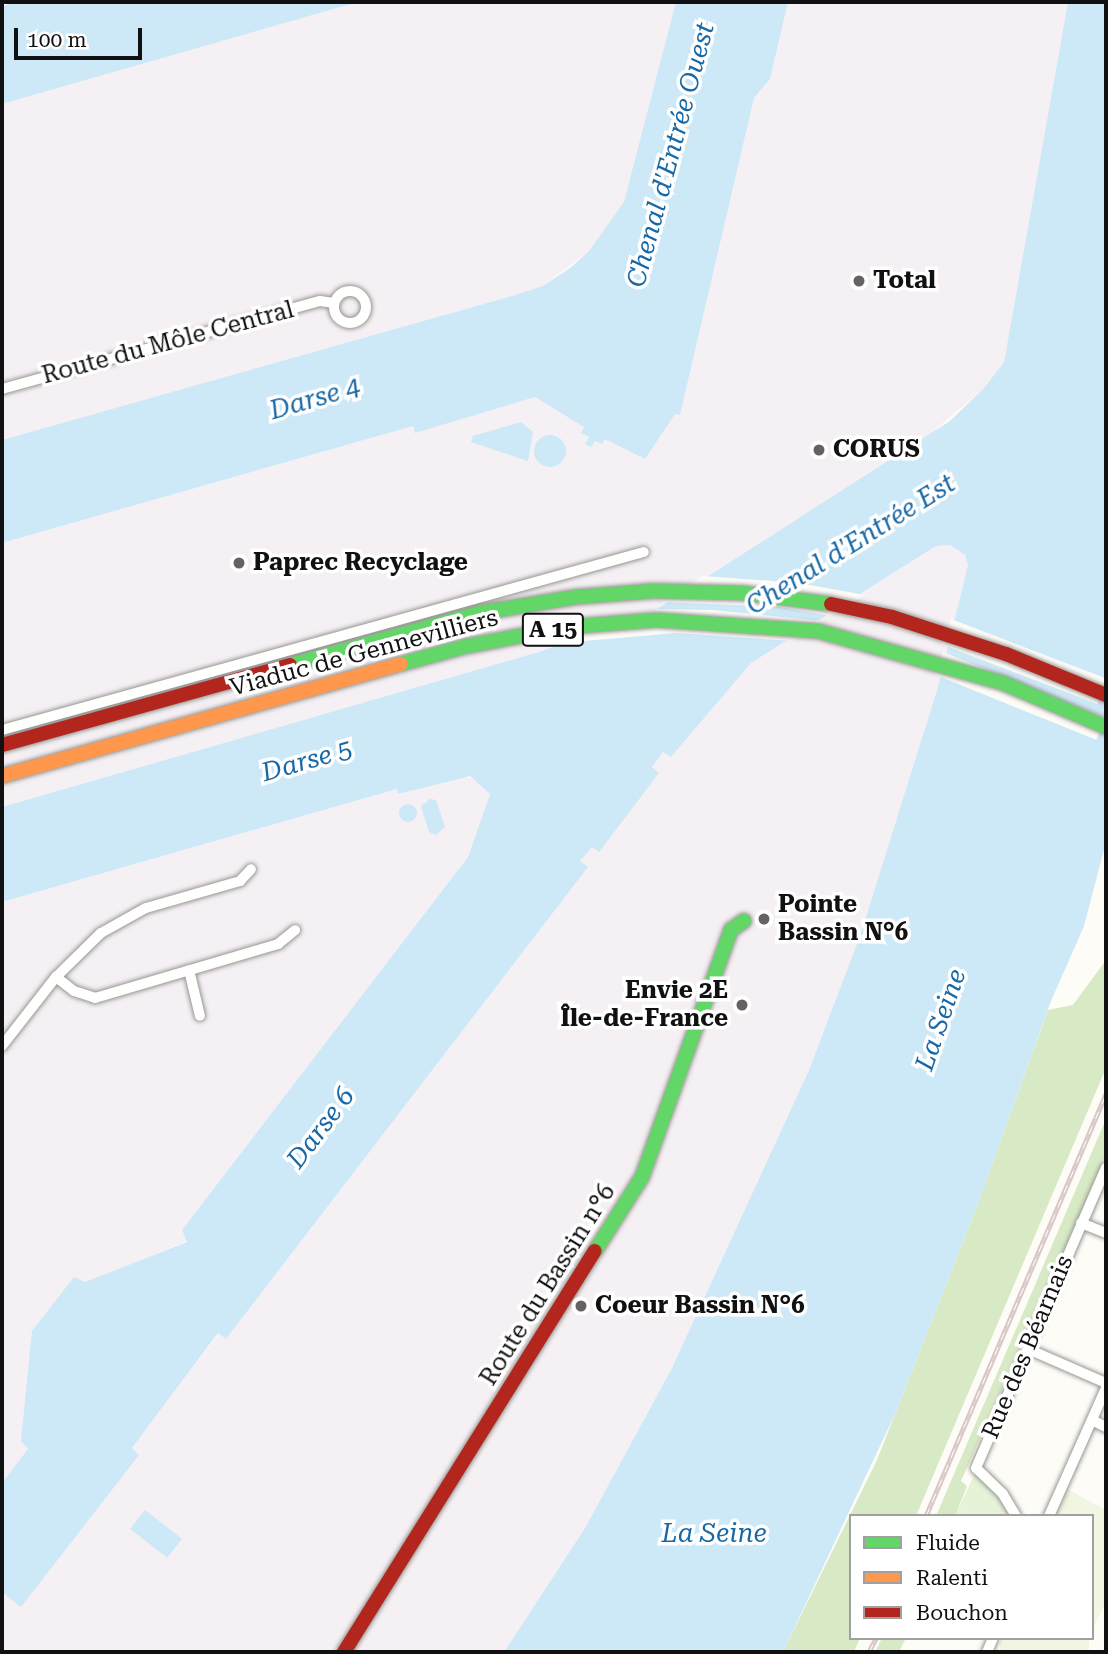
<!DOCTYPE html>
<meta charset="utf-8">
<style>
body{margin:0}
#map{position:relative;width:1108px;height:1654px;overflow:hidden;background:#fdfcf7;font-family:"Roboto Serif",serif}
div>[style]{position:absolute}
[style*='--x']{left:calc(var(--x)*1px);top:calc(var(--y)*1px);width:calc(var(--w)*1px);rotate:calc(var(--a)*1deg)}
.industrial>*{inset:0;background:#f5f0f3}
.green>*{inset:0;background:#e7f3d7}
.forest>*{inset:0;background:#d8eac5}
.pitch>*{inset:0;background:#f0f6e1;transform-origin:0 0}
.water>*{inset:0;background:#cde8f7;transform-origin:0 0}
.round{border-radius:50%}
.pier>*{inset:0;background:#fdfcf7;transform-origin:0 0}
.roads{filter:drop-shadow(0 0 2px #979795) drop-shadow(0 0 2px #979795)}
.street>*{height:10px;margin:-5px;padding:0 5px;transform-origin:5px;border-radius:5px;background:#fffffe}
.street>.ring{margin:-5px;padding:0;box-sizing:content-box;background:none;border:10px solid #fffffe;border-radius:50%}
.fast>*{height:14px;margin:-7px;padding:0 7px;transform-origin:7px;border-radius:7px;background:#63d668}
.slow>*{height:14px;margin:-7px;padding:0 7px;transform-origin:7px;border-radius:7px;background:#ff974d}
.jam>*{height:14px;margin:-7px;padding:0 7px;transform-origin:7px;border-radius:7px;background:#b3261e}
.rail>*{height:5px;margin-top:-2.5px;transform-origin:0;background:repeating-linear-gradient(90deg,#fff 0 8px,#d9c6c7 0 16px);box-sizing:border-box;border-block:2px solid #d9c6c7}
.dots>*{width:19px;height:19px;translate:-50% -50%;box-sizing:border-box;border:4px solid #fff;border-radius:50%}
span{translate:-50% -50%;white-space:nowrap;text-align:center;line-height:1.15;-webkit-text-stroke:7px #fff;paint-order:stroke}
.shield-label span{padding:2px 5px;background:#fff;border:2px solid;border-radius:5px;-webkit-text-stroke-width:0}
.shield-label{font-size:23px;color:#111;font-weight:700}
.poi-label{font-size:24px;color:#111;font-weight:700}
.left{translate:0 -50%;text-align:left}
.right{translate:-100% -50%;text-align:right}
.street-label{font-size:24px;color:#111}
.water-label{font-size:26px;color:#1768a6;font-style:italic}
.frame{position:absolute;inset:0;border:4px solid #111;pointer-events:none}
.legend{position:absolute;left:849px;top:1514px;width:245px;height:126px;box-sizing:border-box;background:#fff;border:2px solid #a0a0a0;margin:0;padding:9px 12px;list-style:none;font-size:21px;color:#111}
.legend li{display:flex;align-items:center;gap:14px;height:35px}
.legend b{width:35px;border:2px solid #a0a0a0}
.scale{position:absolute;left:14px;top:28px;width:128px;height:32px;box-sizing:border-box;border:4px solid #111;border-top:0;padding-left:9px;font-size:21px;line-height:24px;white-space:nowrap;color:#111;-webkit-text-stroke:5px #fff;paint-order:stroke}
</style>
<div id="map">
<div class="industrial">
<div style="clip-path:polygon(358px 2px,676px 2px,635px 173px,624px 203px,589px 251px,543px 286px,515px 295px,2px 440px,2px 104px)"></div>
<div style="clip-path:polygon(788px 2px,1068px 2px,1004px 362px,984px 388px,929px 435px,657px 609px,539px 652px,2px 807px,2px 543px,413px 426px,415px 432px,535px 397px,585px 427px,589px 437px,586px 444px,605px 438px,645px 459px,675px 413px,680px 415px,754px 98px,770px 79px)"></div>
<div style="clip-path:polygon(950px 545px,965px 555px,968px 565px,938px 687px,860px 936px,809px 1070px,672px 1368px,585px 1528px,504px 1652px,2px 1652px,2px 1592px,21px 1606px,138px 1455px,131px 1449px,219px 1333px,227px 1338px,587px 868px,580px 862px,592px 846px,598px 851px,659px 773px,651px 767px,664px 752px,671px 757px,751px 663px,936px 546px)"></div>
<div style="clip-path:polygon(460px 776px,478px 779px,490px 794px,468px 857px,182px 1230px,187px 1241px,85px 1283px,29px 1449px,2px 1483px,2px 902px,397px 789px,399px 794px)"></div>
</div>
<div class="green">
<div style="clip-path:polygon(976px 1471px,988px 1481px,1014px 1516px,955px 1516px)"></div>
</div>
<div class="forest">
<div style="clip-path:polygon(1106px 960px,1106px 1068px,916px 1516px,851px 1516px,851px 1638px,860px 1638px,854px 1652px,783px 1652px,877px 1460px,979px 1201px,1048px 1010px,1073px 1005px)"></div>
<div style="clip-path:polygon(1106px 1119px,1106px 1155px,961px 1481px,967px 1486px,955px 1516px,936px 1516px)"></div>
<div style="clip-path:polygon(882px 1638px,906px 1638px,899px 1652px,875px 1652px)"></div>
</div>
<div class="pitch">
<div style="clip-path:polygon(1067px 1489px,1106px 1510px,1106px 1601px,1092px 1631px,1092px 1516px,1055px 1516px)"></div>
<div style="left:1000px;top:1638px;width:89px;height:16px"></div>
</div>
<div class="water">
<div style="clip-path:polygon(16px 2px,358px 2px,2px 104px,2px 6px)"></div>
<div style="clip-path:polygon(676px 2px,788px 2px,770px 79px,754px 98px,680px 415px,675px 414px,645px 459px,605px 439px,602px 444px,595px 441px,591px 447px,585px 444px,589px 437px,581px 433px,584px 427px,535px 397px,415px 433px,413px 426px,2px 543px,2px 440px,515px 295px,543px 286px,570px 268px,589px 251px,624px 202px)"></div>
<div style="clip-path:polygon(1068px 2px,1106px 2px,1106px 842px,1084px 926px,1051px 1001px,979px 1201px,895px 1414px,783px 1652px,504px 1652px,585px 1528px,672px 1368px,809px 1070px,860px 936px,938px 687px,968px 565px,965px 555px,950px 545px,936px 546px,751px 663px,671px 757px,663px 752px,652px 767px,659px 773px,599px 852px,592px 847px,580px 861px,588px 867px,226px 1339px,218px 1333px,132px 1448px,139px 1455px,21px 1607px,2px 1592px,2px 1483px,28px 1449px,21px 1441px,32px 1331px,74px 1277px,85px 1282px,187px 1242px,182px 1230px,468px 857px,490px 794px,470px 776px,398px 794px,397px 789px,2px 902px,2px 807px,539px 652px,657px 609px,950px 421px,984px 388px,1004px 362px)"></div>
<div style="clip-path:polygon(521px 422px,533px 432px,528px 461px,471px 442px,473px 436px)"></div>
<div class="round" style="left:534px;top:435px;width:32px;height:32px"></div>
<div style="clip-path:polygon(430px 799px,436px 800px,445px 827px,436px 835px,429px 832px,421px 806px)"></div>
<div class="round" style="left:399px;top:804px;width:18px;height:18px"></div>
<div style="left:145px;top:1510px;width:47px;height:24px;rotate:38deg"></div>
</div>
<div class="pier">
<div style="clip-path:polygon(703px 576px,798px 583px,865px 595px,831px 616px,780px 607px,661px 602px)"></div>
<div style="clip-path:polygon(657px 609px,713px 610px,823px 621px,792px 641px,676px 633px,549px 644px)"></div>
<div style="left:951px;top:619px;width:167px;height:27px;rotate:21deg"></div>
<div style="left:943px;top:652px;width:175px;height:24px;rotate:22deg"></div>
</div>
<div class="roads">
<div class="street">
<div class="ring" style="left:334px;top:291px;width:22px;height:22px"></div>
<div style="--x:2;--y:389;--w:330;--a:-15.5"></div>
<div style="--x:320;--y:301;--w:14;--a:8"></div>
<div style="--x:2;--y:730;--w:666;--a:-15.5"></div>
<div style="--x:189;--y:970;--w:47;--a:76.6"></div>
<div style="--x:56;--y:977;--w:23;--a:38"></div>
<div style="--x:74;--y:991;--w:22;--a:18"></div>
<div style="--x:95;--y:998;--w:191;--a:-16.4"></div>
<div style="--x:278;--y:944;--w:22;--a:-39"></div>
<div style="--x:2;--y:1046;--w:88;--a:-52"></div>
<div style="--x:56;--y:977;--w:63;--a:-44.4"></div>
<div style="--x:101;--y:933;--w:51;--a:-29.1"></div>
<div style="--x:146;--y:908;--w:98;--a:-16"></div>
<div style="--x:240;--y:881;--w:16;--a:-47"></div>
<div style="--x:1081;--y:1223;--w:27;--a:22"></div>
<div style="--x:1028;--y:1349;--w:85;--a:23.6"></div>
<div style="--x:1092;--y:1420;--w:16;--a:27"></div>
<div style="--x:1016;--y:1516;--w:26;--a:-121"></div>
<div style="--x:1003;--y:1494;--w:37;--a:-136"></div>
<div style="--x:976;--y:1468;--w:327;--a:-66.6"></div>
<div style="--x:1049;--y:1516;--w:140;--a:-66"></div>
<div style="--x:987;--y:1652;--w:15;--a:-67"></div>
</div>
<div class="fast">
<div style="--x:401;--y:664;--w:68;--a:-15.3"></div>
<div style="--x:467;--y:646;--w:103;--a:-10.7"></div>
<div style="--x:568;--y:627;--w:89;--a:-4.5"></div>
<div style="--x:657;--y:620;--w:161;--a:3.9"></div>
<div style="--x:818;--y:631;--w:192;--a:15.7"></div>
<div style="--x:1003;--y:683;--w:112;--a:23.1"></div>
<div style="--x:290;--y:665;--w:196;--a:-15.4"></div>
<div style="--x:479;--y:613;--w:98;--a:-9.4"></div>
<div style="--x:576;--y:597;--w:77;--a:-4.5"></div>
<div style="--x:653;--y:591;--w:89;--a:1.3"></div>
<div style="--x:742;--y:593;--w:90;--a:7"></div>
<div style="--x:595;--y:1251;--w:88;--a:-57.6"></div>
<div style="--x:642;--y:1177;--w:263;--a:-70.2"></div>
<div style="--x:731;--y:930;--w:16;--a:-35"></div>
</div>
<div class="slow">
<div style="--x:2;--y:776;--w:414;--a:-15.7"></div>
</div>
<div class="jam">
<div style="--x:831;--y:604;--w:62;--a:12"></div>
<div style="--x:892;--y:617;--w:120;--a:18"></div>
<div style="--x:1006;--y:654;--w:108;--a:22.3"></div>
<div style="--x:2;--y:745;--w:299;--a:-15.5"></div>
<div style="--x:344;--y:1652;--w:473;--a:-58"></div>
</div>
</div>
<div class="rail">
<div style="--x:926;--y:1516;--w:459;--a:-66.9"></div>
<div style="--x:869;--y:1652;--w:16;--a:-63"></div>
</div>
<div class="dots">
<div style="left:859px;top:281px;background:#646362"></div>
<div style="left:819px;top:450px;background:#646362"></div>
<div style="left:239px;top:563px;background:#646362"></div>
<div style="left:764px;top:919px;background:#646362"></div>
<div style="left:742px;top:1005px;background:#646362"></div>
<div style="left:581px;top:1306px;background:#646362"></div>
</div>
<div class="shield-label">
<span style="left:553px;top:630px">A 15</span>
</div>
<div class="poi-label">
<span class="left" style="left:873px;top:281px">Total</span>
<span class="left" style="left:833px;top:450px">CORUS</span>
<span class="left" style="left:253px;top:563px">Paprec Recyclage</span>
<span class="left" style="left:778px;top:919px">Pointe<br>Bassin N°6</span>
<span class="right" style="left:728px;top:1005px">Envie 2E<br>Île-de-France</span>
<span class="left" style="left:595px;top:1306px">Coeur Bassin N°6</span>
</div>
<div class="street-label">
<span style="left:168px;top:343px;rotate:-15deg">Route du Môle Central</span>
<span style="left:364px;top:653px;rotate:-15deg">Viaduc de Gennevilliers</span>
<span style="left:548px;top:1285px;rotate:-58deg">Route du Bassin n°6</span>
<span style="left:1028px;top:1347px;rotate:-67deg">Rue des Béarnais</span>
</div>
<div class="water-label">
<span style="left:671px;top:155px;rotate:-75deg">Chenal d'Entrée Ouest</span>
<span style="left:315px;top:399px;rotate:-16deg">Darse 4</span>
<span style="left:851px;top:545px;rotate:-32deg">Chenal d'Entrée Est</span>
<span style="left:307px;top:761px;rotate:-16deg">Darse 5</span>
<span style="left:941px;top:1020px;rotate:-71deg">La Seine</span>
<span style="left:321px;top:1128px;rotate:-53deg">Darse 6</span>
<span style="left:714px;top:1534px">La Seine</span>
</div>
<div class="frame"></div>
<ul class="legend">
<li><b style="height:9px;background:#63d668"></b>Fluide</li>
<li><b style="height:9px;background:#ff974d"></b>Ralenti</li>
<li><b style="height:9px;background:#b3261e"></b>Bouchon</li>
</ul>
<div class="scale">100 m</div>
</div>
